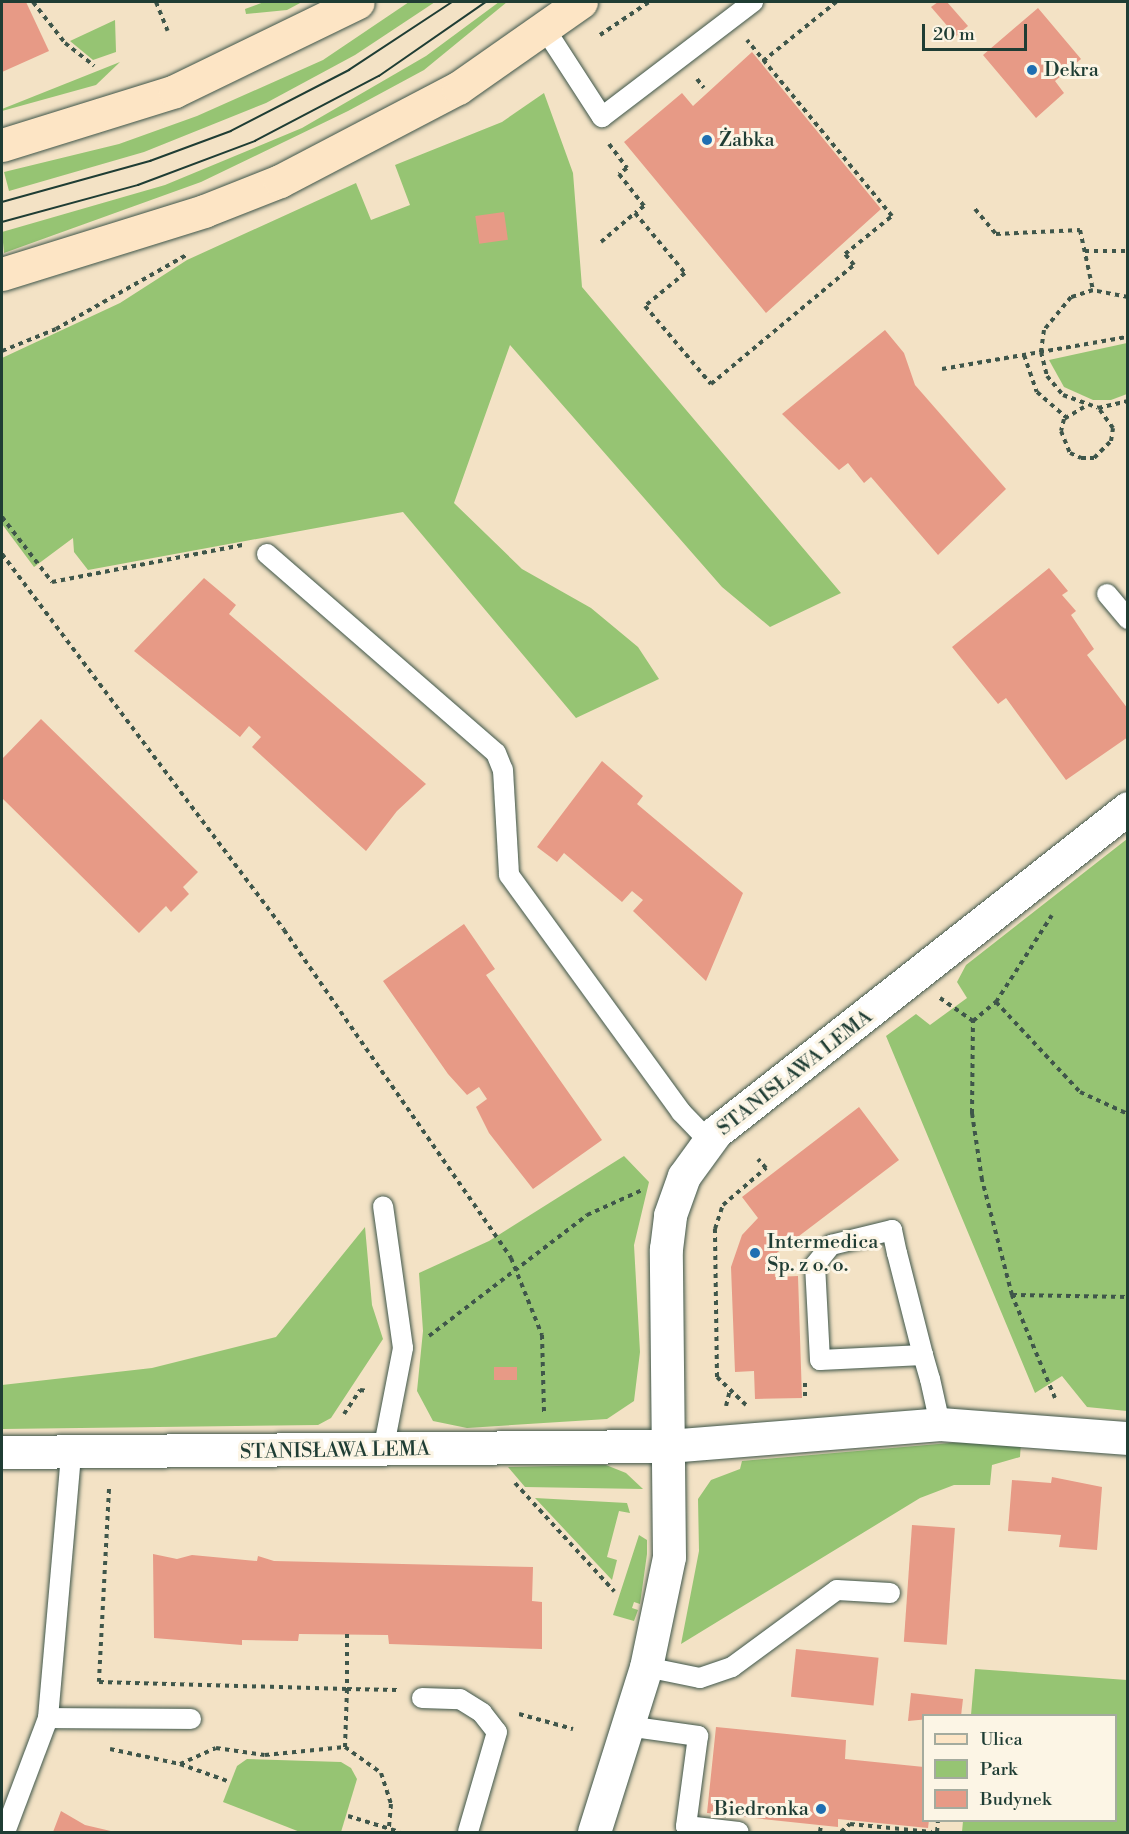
<!DOCTYPE html>
<meta charset="utf-8">
<style>
body{margin:0}
#map{position:relative;width:1129px;height:1834px;overflow:hidden;background:#f3e2c5;font-family:"Libre Bodoni",serif}
div>[style]{position:absolute}
[style*='--x']{left:calc(var(--x)*1px);top:calc(var(--y)*1px);width:calc(var(--w)*1px);rotate:calc(var(--a)*1deg)}
.green>*{inset:0;background:#96c473}
.building>*{inset:0;background:#e79a86;transform-origin:0 0}
.path>*{height:4px;margin-top:-2px;transform-origin:0;background:repeating-linear-gradient(90deg,#3f564a 0 4.5px,transparent 0 9px)}
.roads{filter:drop-shadow(0 0 2px #3f564a) drop-shadow(0 0 2px #3f564a)}
.lane>*{height:20px;margin:-10px;padding:0 10px;transform-origin:10px;border-radius:10px;background:#fff}
.street>*{height:33px;margin:-16.5px;padding:0 16.5px;transform-origin:16.5px;border-radius:16.5px;background:#fff}
.secondary>*{height:33px;margin:-16.5px;padding:0 16.5px;transform-origin:16.5px;border-radius:16.5px;background:#fde5c5}
.tram>*{height:1.5px;margin:-0.75px;padding:0 0.75px;transform-origin:0.75px;border-radius:0.75px;background:#1f3d34}
.dots>*{width:16px;height:16px;translate:-50% -50%;box-sizing:border-box;border:3px solid #fcf5e5;border-radius:50%}
span{translate:-50% -50%;white-space:nowrap;text-align:center;line-height:1.15;-webkit-text-stroke:6px #fcf5e5;paint-order:stroke}
.poi-label{font-size:20px;color:#1f3d34}
.left{translate:0 -50%;text-align:left}
.right{translate:-100% -50%;text-align:right}
.street-label{font-size:20px;color:#1f3d34}
.frame{position:absolute;inset:0;border:3px solid #1f3d34;pointer-events:none}
.legend{position:absolute;left:922px;top:1714px;width:195px;height:108px;box-sizing:border-box;background:#fcf5e5;border:2px solid #a4ab9e;margin:0;padding:8px 10px;list-style:none;font-size:18px;color:#1f3d34}
.legend li{display:flex;align-items:center;gap:12px;height:30px}
.legend b{width:30px;border:2px solid #a4ab9e}
.scale{position:absolute;left:922px;top:24px;width:105px;height:27px;box-sizing:border-box;border:3px solid #1f3d34;border-top:0;padding-left:8px;font-size:18px;line-height:21px;white-space:nowrap;color:#1f3d34;-webkit-text-stroke:4px #fcf5e5;paint-order:stroke}
</style>
<div id="map">
<div class="green">
<div style="clip-path:polygon(264px 2px,302px 2px,287px 10px,246px 14px,245px 9px)"></div>
<div style="clip-path:polygon(409px 2px,435px 2px,355px 55px,266px 103px,144px 152px,9px 191px,4px 172px,119px 144px,197px 116px,323px 60px)"></div>
<div style="clip-path:polygon(499px 2px,507px 2px,424px 70px,348px 111px,201px 182px,4px 253px,2px 232px,165px 185px,302px 128px,426px 56px)"></div>
<div style="clip-path:polygon(115px 20px,116px 52px,93px 60px,70px 41px)"></div>
<div style="clip-path:polygon(120px 62px,96px 85px,2px 111px,2px 109px)"></div>
<div style="clip-path:polygon(544px 93px,573px 173px,582px 287px,841px 593px,770px 627px,722px 587px,510px 345px,454px 503px,522px 569px,591px 608px,638px 647px,659px 679px,576px 718px,403px 512px,88px 570px,74px 552px,73px 538px,34px 567px,2px 524px,2px 358px,120px 303px,187px 260px,356px 183px,371px 220px,410px 205px,395px 165px,502px 122px)"></div>
<div style="clip-path:polygon(1127px 343px,1127px 394px,1111px 400px,1093px 400px,1064px 387px,1049px 360px)"></div>
<div style="clip-path:polygon(1127px 839px,1127px 1411px,1087px 1407px,1062px 1376px,1035px 1393px,886px 1036px,916px 1014px,930px 1025px,967px 998px,957px 982px,966px 965px)"></div>
<div style="clip-path:polygon(624px 1156px,649px 1182px,634px 1245px,640px 1352px,634px 1401px,607px 1419px,467px 1428px,433px 1421px,417px 1391px,423px 1331px,419px 1273px,489px 1241px)"></div>
<div style="clip-path:polygon(365px 1227px,372px 1305px,383px 1339px,331px 1418px,318px 1425px,2px 1429px,2px 1385px,152px 1368px,276px 1337px)"></div>
<div style="clip-path:polygon(996px 1439px,1021px 1442px,1020px 1457px,992px 1465px,990px 1485px,954px 1485px,920px 1498px,681px 1644px,699px 1551px,698px 1499px,711px 1480px,740px 1469px,742px 1461px)"></div>
<div style="clip-path:polygon(606px 1465px,626px 1473px,643px 1489px,525px 1487px,508px 1467px)"></div>
<div style="clip-path:polygon(535px 1498px,627px 1503px,630px 1513px,619px 1511px,607px 1557px,617px 1560px,612px 1580px)"></div>
<div style="clip-path:polygon(639px 1535px,647px 1540px,647px 1554px,640px 1604px,634px 1602px,632px 1608px,638px 1610px,634px 1621px,613px 1615px)"></div>
<div style="clip-path:polygon(975px 1669px,1127px 1680px,1127px 1832px,962px 1832px,963px 1821px,1116px 1820px,1116px 1716px,971px 1715px)"></div>
<div style="clip-path:polygon(247px 1759px,341px 1762px,351px 1768px,357px 1779px,341px 1832px,300px 1832px,223px 1802px,237px 1766px)"></div>
</div>
<div class="building">
<div style="clip-path:polygon(2px 2px,26px 2px,49px 51px,2px 72px)"></div>
<div style="clip-path:polygon(938px 2px,947px 2px,968px 26px,956px 36px,931px 7px)"></div>
<div style="clip-path:polygon(1038px 8px,1081px 59px,1055px 81px,1064px 93px,1036px 118px,983px 55px)"></div>
<div style="clip-path:polygon(752px 52px,881px 209px,766px 313px,624px 142px,682px 93px,693px 106px)"></div>
<div style="left:504px;top:212px;width:28px;height:29px;rotate:82deg"></div>
<div style="clip-path:polygon(885px 330px,904px 353px,915px 385px,1006px 489px,938px 555px,871px 477px,864px 483px,848px 463px,839px 470px,782px 414px)"></div>
<div style="clip-path:polygon(1049px 568px,1068px 591px,1062px 595px,1076px 611px,1071px 615px,1094px 649px,1087px 655px,1128px 709px,1128px 737px,1066px 780px,1006px 698px,998px 704px,952px 647px)"></div>
<div style="clip-path:polygon(204px 578px,236px 605px,229px 614px,426px 784px,397px 811px,366px 851px,252px 747px,261px 737px,249px 726px,240px 737px,134px 651px)"></div>
<div style="clip-path:polygon(41px 719px,198px 872px,183px 887px,189px 894px,171px 912px,166px 906px,139px 933px,2px 798px,2px 759px)"></div>
<div style="clip-path:polygon(602px 761px,643px 796px,637px 804px,743px 893px,706px 981px,633px 911px,643px 900px,632px 891px,622px 902px,564px 853px,557px 862px,537px 847px)"></div>
<div style="clip-path:polygon(464px 924px,495px 969px,486px 975px,602px 1140px,533px 1189px,489px 1133px,476px 1107px,487px 1099px,479px 1087px,467px 1095px,448px 1074px,383px 981px)"></div>
<div style="clip-path:polygon(859px 1107px,899px 1160px,774px 1255px,775px 1277px,798px 1276px,802px 1398px,755px 1399px,754px 1371px,735px 1372px,731px 1267px,742px 1235px,758px 1218px,742px 1197px)"></div>
<div style="left:494px;top:1367px;width:23px;height:13px"></div>
<div style="clip-path:polygon(1052px 1477px,1102px 1487px,1097px 1550px,1059px 1547px,1061px 1535px,1008px 1531px,1012px 1480px,1051px 1483px)"></div>
<div style="left:912px;top:1525px;width:43px;height:117px;rotate:4deg"></div>
<div style="clip-path:polygon(153px 1554px,177px 1559px,192px 1555px,257px 1561px,258px 1556px,274px 1561px,533px 1567px,532px 1601px,542px 1602px,542px 1649px,389px 1644px,388px 1635px,299px 1634px,298px 1641px,242px 1640px,242px 1645px,154px 1638px)"></div>
<div style="left:796px;top:1649px;width:83px;height:48px;rotate:6deg"></div>
<div style="clip-path:polygon(911px 1693px,963px 1699px,961px 1716px,908px 1721px)"></div>
<div style="clip-path:polygon(716px 1727px,846px 1740px,845px 1759px,924px 1767px,924px 1820px,929px 1820px,928px 1828px,838px 1819px,838px 1827px,707px 1813px)"></div>
<div style="clip-path:polygon(61px 1811px,85px 1825px,115px 1832px,53px 1832px)"></div>
</div>
<div class="path">
<div style="--x:33;--y:2;--w:52;--a:52"></div>
<div style="--x:65;--y:43;--w:37;--a:38"></div>
<div style="--x:156;--y:2;--w:31;--a:68"></div>
<div style="--x:600;--y:35;--w:59;--a:-34"></div>
<div style="--x:763;--y:61;--w:94;--a:-38.9"></div>
<div style="--x:697;--y:79;--w:11;--a:52"></div>
<div style="--x:609;--y:144;--w:30;--a:53"></div>
<div style="--x:627;--y:168;--w:10;--a:143"></div>
<div style="--x:619;--y:174;--w:41;--a:52"></div>
<div style="--x:644;--y:206;--w:11;--a:142"></div>
<div style="--x:975;--y:209;--w:33;--a:50"></div>
<div style="--x:996;--y:234;--w:84;--a:-2.7"></div>
<div style="--x:1080;--y:230;--w:61;--a:77.8"></div>
<div style="--x:601;--y:242;--w:45;--a:-40.5"></div>
<div style="--x:635;--y:213;--w:78;--a:50.2"></div>
<div style="--x:685;--y:273;--w:52;--a:140.5"></div>
<div style="--x:645;--y:306;--w:102;--a:49.8"></div>
<div style="--x:711;--y:384;--w:186;--a:-39.8"></div>
<div style="--x:854;--y:265;--w:14;--a:-129"></div>
<div style="--x:845;--y:254;--w:60;--a:-39"></div>
<div style="--x:892;--y:216;--w:228;--a:-129.5"></div>
<div style="--x:1085;--y:251;--w:43;--a:0"></div>
<div style="--x:1128;--y:297;--w:36;--a:-169"></div>
<div style="--x:1093;--y:290;--w:23;--a:162"></div>
<div style="--x:1071;--y:297;--w:43;--a:129.3"></div>
<div style="--x:1044;--y:330;--w:22;--a:98"></div>
<div style="--x:1041;--y:352;--w:25;--a:76"></div>
<div style="--x:1047;--y:376;--w:25;--a:50"></div>
<div style="--x:1063;--y:395;--w:37;--a:20"></div>
<div style="--x:1098;--y:408;--w:31;--a:-13"></div>
<div style="--x:2;--y:351;--w:58;--a:-22.2"></div>
<div style="--x:56;--y:329;--w:150;--a:-29.6"></div>
<div style="--x:1024;--y:355;--w:39;--a:71"></div>
<div style="--x:1037;--y:392;--w:38;--a:41"></div>
<div style="--x:942;--y:369;--w:189;--a:-9.8"></div>
<div style="--x:1084;--y:407;--w:23;--a:149"></div>
<div style="--x:1064;--y:419;--w:12;--a:104"></div>
<div style="--x:1061;--y:431;--w:24;--a:68"></div>
<div style="--x:1070;--y:453;--w:12;--a:24"></div>
<div style="--x:1081;--y:458;--w:13;--a:0"></div>
<div style="--x:1094;--y:458;--w:24;--a:-45"></div>
<div style="--x:1111;--y:441;--w:13;--a:-81"></div>
<div style="--x:1113;--y:428;--w:24;--a:-126"></div>
<div style="--x:2;--y:517;--w:82;--a:52.4"></div>
<div style="--x:52;--y:582;--w:194;--a:-11"></div>
<div style="--x:2;--y:554;--w:470;--a:53.1"></div>
<div style="--x:284;--y:930;--w:399;--a:55.3"></div>
<div style="--x:511;--y:1258;--w:83;--a:68.1"></div>
<div style="--x:542;--y:1335;--w:79;--a:88.5"></div>
<div style="--x:940;--y:998;--w:40;--a:34.9"></div>
<div style="--x:996;--y:1002;--w:103;--a:-57.2"></div>
<div style="--x:1012;--y:1295;--w:116;--a:1"></div>
<div style="--x:429;--y:1336;--w:199;--a:-37.4"></div>
<div style="--x:587;--y:1215;--w:60;--a:-24.4"></div>
<div style="--x:805;--y:1383;--w:17;--a:90"></div>
<div style="--x:1055;--y:1398;--w:112;--a:-112.7"></div>
<div style="--x:1012;--y:1295;--w:119;--a:-104.6"></div>
<div style="--x:982;--y:1180;--w:68;--a:-98.5"></div>
<div style="--x:972;--y:1113;--w:92;--a:-89.4"></div>
<div style="--x:973;--y:1021;--w:30;--a:-40"></div>
<div style="--x:996;--y:1002;--w:123;--a:47"></div>
<div style="--x:1080;--y:1092;--w:53;--a:24.6"></div>
<div style="--x:746;--y:1405;--w:40;--a:-136"></div>
<div style="--x:717;--y:1377;--w:148;--a:-90.8"></div>
<div style="--x:715;--y:1229;--w:25;--a:-72"></div>
<div style="--x:723;--y:1205;--w:57;--a:-40.7"></div>
<div style="--x:766;--y:1168;--w:12;--a:-132"></div>
<div style="--x:726;--y:1406;--w:16;--a:-76"></div>
<div style="--x:344;--y:1414;--w:29;--a:-56"></div>
<div style="--x:360;--y:1390;--w:8;--a:7"></div>
<div style="--x:515;--y:1483;--w:147;--a:47.5"></div>
<div style="--x:109;--y:1489;--w:193;--a:93"></div>
<div style="--x:99;--y:1682;--w:248;--a:1.6"></div>
<div style="--x:347;--y:1689;--w:58;--a:92"></div>
<div style="--x:347;--y:1634;--w:55;--a:90"></div>
<div style="--x:347;--y:1689;--w:50;--a:1.1"></div>
<div style="--x:519;--y:1714;--w:56;--a:15.5"></div>
<div style="--x:110;--y:1749;--w:72;--a:12.1"></div>
<div style="--x:180;--y:1764;--w:53;--a:19.8"></div>
<div style="--x:180;--y:1764;--w:39;--a:-24"></div>
<div style="--x:216;--y:1748;--w:49;--a:8.1"></div>
<div style="--x:265;--y:1755;--w:80;--a:-5.7"></div>
<div style="--x:345;--y:1747;--w:44;--a:35.8"></div>
<div style="--x:381;--y:1773;--w:33;--a:72"></div>
<div style="--x:391;--y:1804;--w:25;--a:95"></div>
<div style="--x:348;--y:1816;--w:54;--a:17.1"></div>
<div style="--x:820;--y:1832;--w:7;--a:-82"></div>
<div style="--x:841;--y:1832;--w:12;--a:-42"></div>
<div style="--x:850;--y:1824;--w:82;--a:5.6"></div>
<div style="--x:937;--y:1832;--w:12;--a:-85"></div>
</div>
<div class="roads">
<div class="lane">
<div style="--x:545;--y:29;--w:105;--a:57.1"></div>
<div style="--x:602;--y:117;--w:190;--a:-37.3"></div>
<div style="--x:267;--y:554;--w:303;--a:41"></div>
<div style="--x:496;--y:753;--w:18;--a:68"></div>
<div style="--x:503;--y:770;--w:105;--a:86.7"></div>
<div style="--x:509;--y:875;--w:293;--a:54"></div>
<div style="--x:681;--y:1112;--w:39;--a:46"></div>
<div style="--x:1107;--y:594;--w:33;--a:50"></div>
<div style="--x:923;--y:1355;--w:103;--a:177.2"></div>
<div style="--x:820;--y:1360;--w:95;--a:-93"></div>
<div style="--x:815;--y:1265;--w:26;--a:-51"></div>
<div style="--x:831;--y:1245;--w:63;--a:-13.8"></div>
<div style="--x:892;--y:1230;--w:24;--a:78"></div>
<div style="--x:897;--y:1253;--w:105;--a:75.7"></div>
<div style="--x:923;--y:1355;--w:25;--a:74"></div>
<div style="--x:930;--y:1379;--w:46;--a:77.5"></div>
<div style="--x:383;--y:1451;--w:105;--a:-79"></div>
<div style="--x:403;--y:1348;--w:143;--a:-98"></div>
<div style="--x:646;--y:1667;--w:55;--a:11.5"></div>
<div style="--x:700;--y:1678;--w:34;--a:-19"></div>
<div style="--x:732;--y:1667;--w:130;--a:-36.3"></div>
<div style="--x:837;--y:1590;--w:53;--a:3.2"></div>
<div style="--x:422;--y:1698;--w:38;--a:2"></div>
<div style="--x:460;--y:1699;--w:26;--a:32"></div>
<div style="--x:482;--y:1713;--w:24;--a:52"></div>
<div style="--x:497;--y:1732;--w:104;--a:106.2"></div>
<div style="--x:48;--y:1718;--w:143;--a:0.4"></div>
<div style="--x:627;--y:1726;--w:72;--a:8"></div>
<div style="--x:698;--y:1736;--w:91;--a:97.6"></div>
<div style="--x:686;--y:1826;--w:53;--a:6.5"></div>
<div style="--x:5;--y:1832;--w:122;--a:-69.3"></div>
<div style="--x:48;--y:1718;--w:266;--a:-85"></div>
</div>
<div class="street">
<div style="--x:2;--y:1452;--w:666;--a:-0.52"></div>
<div style="--x:668;--y:1446;--w:273;--a:-4.6"></div>
<div style="--x:940;--y:1424;--w:189;--a:4.3"></div>
<div style="--x:594;--y:1832;--w:173;--a:-72.5"></div>
<div style="--x:646;--y:1667;--w:112;--a:-78.2"></div>
<div style="--x:669;--y:1557;--w:308;--a:-90.6"></div>
<div style="--x:666;--y:1249;--w:34;--a:-83"></div>
<div style="--x:670;--y:1215;--w:41;--a:-70.3"></div>
<div style="--x:684;--y:1176;--w:54;--a:-54"></div>
<div style="--x:716;--y:1132;--w:524;--a:-38.18"></div>
</div>
<div class="secondary">
<div style="--x:2;--y:145;--w:181;--a:-17.3"></div>
<div style="--x:175;--y:91;--w:203;--a:-25.9"></div>
<div style="--x:2;--y:274;--w:212;--a:-17.3"></div>
<div style="--x:204;--y:211;--w:82;--a:-21.5"></div>
<div style="--x:280;--y:181;--w:201;--a:-27.6"></div>
<div style="--x:458;--y:88;--w:150;--a:-35"></div>
</div>
</div>
<div class="tram">
<div style="--x:2;--y:202;--w:154;--a:-15.5"></div>
<div style="--x:150;--y:161;--w:86;--a:-20.3"></div>
<div style="--x:231;--y:131;--w:133;--a:-27.3"></div>
<div style="--x:349;--y:70;--w:123;--a:-33.4"></div>
<div style="--x:2;--y:222;--w:141;--a:-15.2"></div>
<div style="--x:138;--y:185;--w:125;--a:-20.6"></div>
<div style="--x:255;--y:141;--w:140;--a:-27.7"></div>
<div style="--x:379;--y:76;--w:130;--a:-34.7"></div>
</div>
<div class="dots">
<div style="left:1032px;top:70px;background:#1f6fb2"></div>
<div style="left:707px;top:140px;background:#1f6fb2"></div>
<div style="left:755px;top:1253px;background:#1f6fb2"></div>
<div style="left:821px;top:1809px;background:#1f6fb2"></div>
</div>
<div class="poi-label">
<span class="left" style="left:1044px;top:70px">Dekra</span>
<span class="left" style="left:719px;top:140px">Żabka</span>
<span class="left" style="left:767px;top:1254px">Intermedica<br>Sp. z o. o.</span>
<span class="right" style="left:809px;top:1809px">Biedronka</span>
</div>
<div class="street-label">
<span style="left:795px;top:1073px;rotate:-38deg">STANISŁAWA LEMA</span>
<span style="left:335px;top:1451px;rotate:-1deg">STANISŁAWA LEMA</span>
</div>
<div class="frame"></div>
<ul class="legend">
<li><b style="height:8px;background:#fde5c5"></b>Ulica</li>
<li><b style="height:16px;background:#96c473"></b>Park</li>
<li><b style="height:16px;background:#e79a86"></b>Budynek</li>
</ul>
<div class="scale">20 m</div>
</div>
